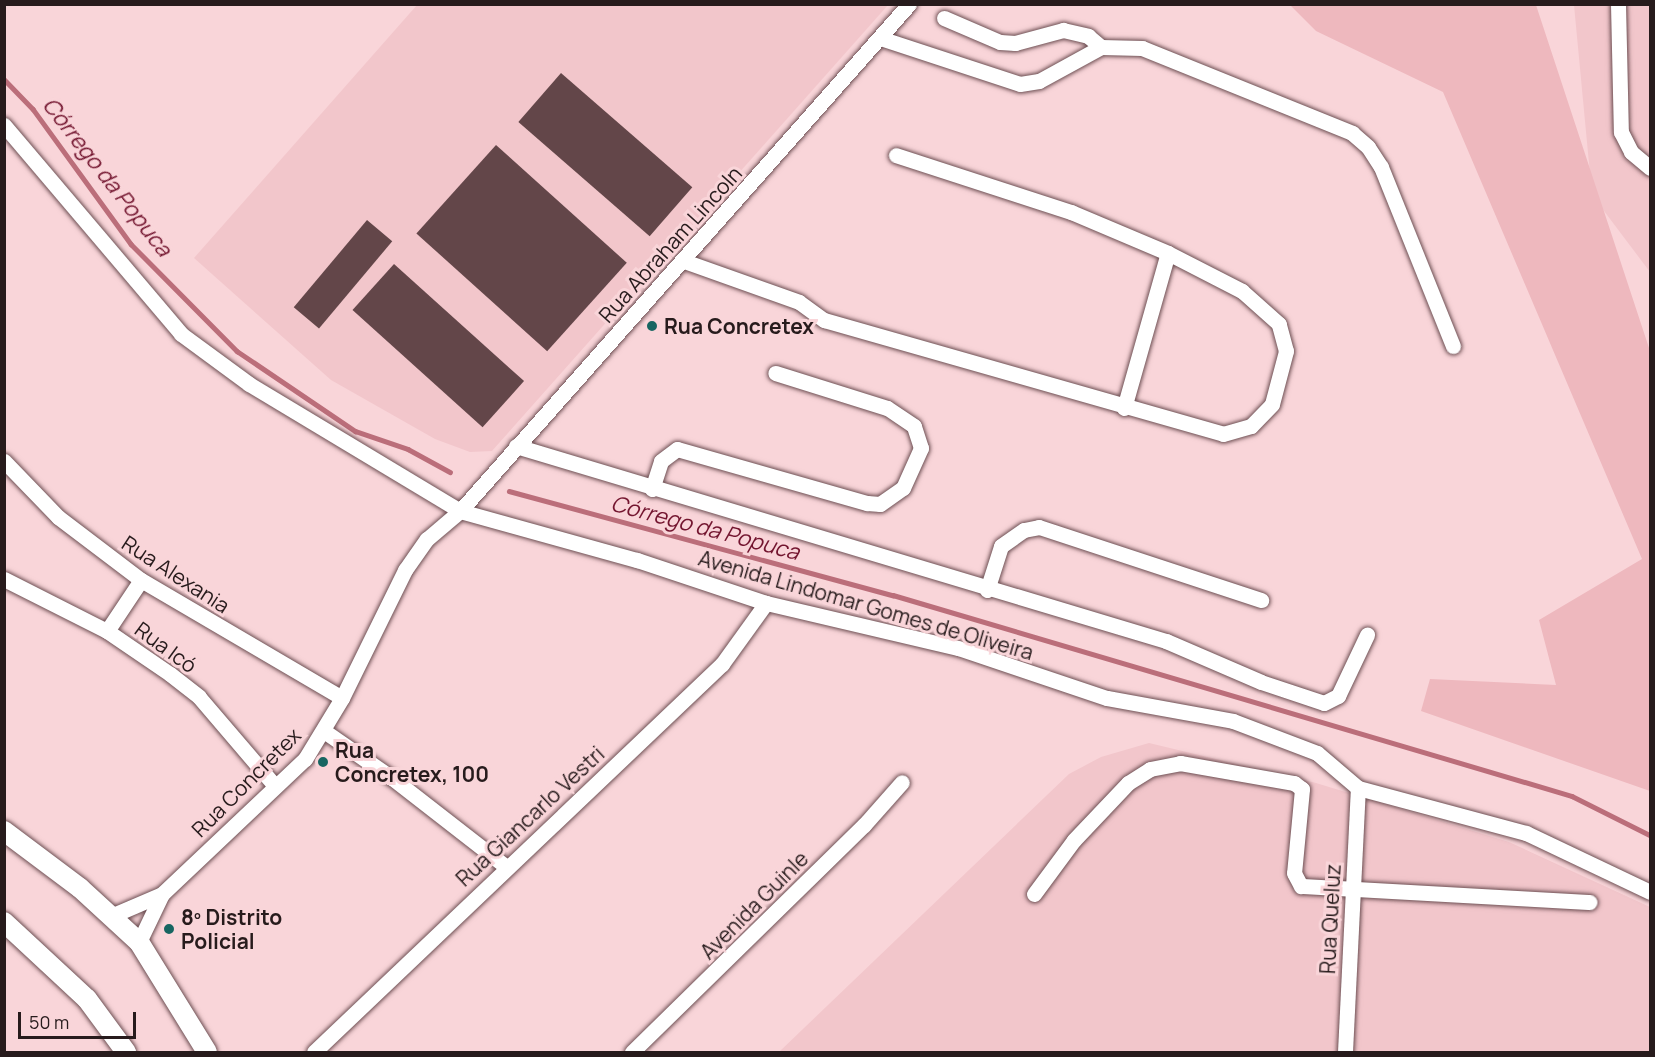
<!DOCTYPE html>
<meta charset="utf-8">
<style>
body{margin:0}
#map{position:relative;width:1655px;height:1057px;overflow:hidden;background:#f9d5d9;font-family:Manrope,sans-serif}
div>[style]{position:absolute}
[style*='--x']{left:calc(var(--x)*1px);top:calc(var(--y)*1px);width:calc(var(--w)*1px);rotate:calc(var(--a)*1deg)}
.built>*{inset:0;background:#f2c6cb}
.green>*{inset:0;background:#eeb8be}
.stream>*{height:4.5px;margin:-2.25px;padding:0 2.25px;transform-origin:2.25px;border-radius:2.25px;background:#bb6e7a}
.building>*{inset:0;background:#634649;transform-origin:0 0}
.roads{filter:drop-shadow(0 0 2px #6d4f53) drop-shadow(0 0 2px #6d4f53)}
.minor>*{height:15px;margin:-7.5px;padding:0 7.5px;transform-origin:7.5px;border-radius:7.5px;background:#fff}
.major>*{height:20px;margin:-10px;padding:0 10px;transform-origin:10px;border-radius:10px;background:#fff}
.dots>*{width:16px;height:16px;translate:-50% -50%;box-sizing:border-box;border:3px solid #f9d5d9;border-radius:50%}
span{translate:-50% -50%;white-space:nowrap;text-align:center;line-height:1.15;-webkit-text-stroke:6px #f9d5d9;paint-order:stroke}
.street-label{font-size:21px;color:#271b1c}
.poi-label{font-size:21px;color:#271b1c;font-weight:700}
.left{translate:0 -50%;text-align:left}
.water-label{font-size:22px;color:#73152f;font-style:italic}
.frame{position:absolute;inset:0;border:6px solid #271b1c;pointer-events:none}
.scale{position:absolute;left:18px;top:1012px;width:118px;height:27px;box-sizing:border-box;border:3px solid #271b1c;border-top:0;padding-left:8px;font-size:18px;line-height:21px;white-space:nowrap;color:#271b1c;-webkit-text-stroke:4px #f9d5d9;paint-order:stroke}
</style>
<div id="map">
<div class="built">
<div style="clip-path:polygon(417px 5px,888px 5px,492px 451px,470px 452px,435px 439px,331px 380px,194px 258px)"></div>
<div style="clip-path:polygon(1574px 5px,1650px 5px,1650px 272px,1592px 195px)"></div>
<div style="clip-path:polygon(1149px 743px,1316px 783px,1509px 842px,1650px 907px,1650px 1052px,779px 1052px,1069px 774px,1101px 757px)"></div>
</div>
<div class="green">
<div style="clip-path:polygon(1290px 5px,1536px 5px,1650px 351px,1650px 791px,1421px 711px,1430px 679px,1556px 685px,1539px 620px,1642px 559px,1443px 92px,1316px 31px)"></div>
</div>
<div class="stream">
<div style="--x:4;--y:79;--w:42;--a:46"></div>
<div style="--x:33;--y:109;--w:167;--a:54"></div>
<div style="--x:131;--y:244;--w:151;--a:45.3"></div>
<div style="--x:237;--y:351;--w:143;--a:34.1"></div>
<div style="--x:355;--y:431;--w:56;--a:18.8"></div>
<div style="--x:408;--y:449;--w:48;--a:28.7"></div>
<div style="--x:509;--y:491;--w:398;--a:15.2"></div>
<div style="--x:893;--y:595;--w:708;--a:16.49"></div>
<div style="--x:1572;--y:796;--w:87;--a:26.6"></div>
</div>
<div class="building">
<div style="left:561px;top:73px;width:174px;height:65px;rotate:41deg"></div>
<div style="left:496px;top:145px;width:176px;height:119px;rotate:42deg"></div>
<div style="left:367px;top:220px;width:33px;height:114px;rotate:40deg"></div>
<div style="left:394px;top:264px;width:175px;height:62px;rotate:42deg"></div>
</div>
<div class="roads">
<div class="minor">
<div style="--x:1618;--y:4;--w:128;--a:88.7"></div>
<div style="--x:1621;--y:132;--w:22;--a:63"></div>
<div style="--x:1631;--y:152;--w:25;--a:40"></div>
<div style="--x:944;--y:18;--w:61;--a:23.2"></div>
<div style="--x:1000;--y:42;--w:15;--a:4"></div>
<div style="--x:1015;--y:43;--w:50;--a:-15.2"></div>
<div style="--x:1063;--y:30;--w:26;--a:13"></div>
<div style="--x:1088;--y:36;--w:17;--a:40"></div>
<div style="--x:880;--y:38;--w:147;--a:18.2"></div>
<div style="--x:1020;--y:84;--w:19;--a:-9"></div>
<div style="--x:1039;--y:81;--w:71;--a:-28.7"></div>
<div style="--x:1101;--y:47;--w:41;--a:1.4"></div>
<div style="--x:1142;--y:48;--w:227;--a:22"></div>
<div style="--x:1352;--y:133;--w:21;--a:41"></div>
<div style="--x:1368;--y:147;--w:24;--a:57"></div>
<div style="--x:1381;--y:167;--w:193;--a:68.1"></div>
<div style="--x:4;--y:125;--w:274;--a:49.7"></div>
<div style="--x:181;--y:334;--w:84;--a:36.3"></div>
<div style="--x:249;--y:384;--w:246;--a:31"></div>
<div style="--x:460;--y:511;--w:184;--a:15.5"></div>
<div style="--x:637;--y:560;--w:136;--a:18.4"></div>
<div style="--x:766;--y:603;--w:197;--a:13.2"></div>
<div style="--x:958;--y:648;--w:157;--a:18.6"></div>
<div style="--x:1107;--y:698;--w:128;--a:10.3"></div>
<div style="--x:1233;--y:721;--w:90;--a:20.9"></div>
<div style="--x:1317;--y:753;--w:54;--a:40.5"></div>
<div style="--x:1358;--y:788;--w:174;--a:15"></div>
<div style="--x:1526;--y:833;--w:137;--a:25.4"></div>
<div style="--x:684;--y:261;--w:122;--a:19.6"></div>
<div style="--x:799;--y:302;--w:31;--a:36"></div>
<div style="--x:824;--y:320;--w:415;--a:15.9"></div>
<div style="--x:1223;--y:434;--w:29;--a:-16"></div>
<div style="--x:1251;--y:426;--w:30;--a:-46"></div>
<div style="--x:1272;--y:404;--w:55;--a:-75.2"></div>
<div style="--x:1286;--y:351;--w:28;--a:-105"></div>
<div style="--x:1279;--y:324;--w:50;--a:-138.3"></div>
<div style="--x:1242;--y:291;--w:83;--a:-152.8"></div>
<div style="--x:1168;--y:253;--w:105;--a:-157.1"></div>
<div style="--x:1071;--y:212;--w:184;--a:-162"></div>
<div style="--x:1124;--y:408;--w:161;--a:-74.2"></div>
<div style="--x:516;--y:446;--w:679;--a:16.7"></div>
<div style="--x:1166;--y:641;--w:103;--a:23.3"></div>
<div style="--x:1261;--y:682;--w:66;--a:18.4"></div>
<div style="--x:1324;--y:703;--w:16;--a:-27"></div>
<div style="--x:1338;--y:696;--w:68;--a:-64.6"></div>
<div style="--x:4;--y:461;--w:78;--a:46"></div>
<div style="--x:58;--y:517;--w:104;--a:37.2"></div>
<div style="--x:141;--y:580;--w:233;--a:30.4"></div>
<div style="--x:652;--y:489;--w:29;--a:-72"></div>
<div style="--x:661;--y:461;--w:20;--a:-37"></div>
<div style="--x:677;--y:449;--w:198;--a:15.9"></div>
<div style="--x:867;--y:503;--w:13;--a:4"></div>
<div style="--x:880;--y:504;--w:28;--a:-35"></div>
<div style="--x:903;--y:488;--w:44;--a:-65.8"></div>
<div style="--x:921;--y:448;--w:23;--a:-108"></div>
<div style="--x:914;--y:426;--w:32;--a:-146"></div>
<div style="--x:887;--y:408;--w:117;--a:-162.6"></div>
<div style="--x:4;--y:579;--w:115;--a:26.8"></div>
<div style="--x:107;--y:631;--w:76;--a:34.3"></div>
<div style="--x:170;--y:674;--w:37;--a:38"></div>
<div style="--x:199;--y:697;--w:117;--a:49.5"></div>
<div style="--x:987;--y:590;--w:46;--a:-72.3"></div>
<div style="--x:1001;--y:546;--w:28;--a:-35"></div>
<div style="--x:1024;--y:530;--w:15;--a:-11"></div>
<div style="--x:1039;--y:527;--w:234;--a:18.2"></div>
<div style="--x:107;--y:631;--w:61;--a:-56.3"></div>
<div style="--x:324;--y:731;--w:83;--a:34.7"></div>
<div style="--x:392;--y:778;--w:143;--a:37.9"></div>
<div style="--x:1034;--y:894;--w:67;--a:-53.5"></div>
<div style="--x:1074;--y:840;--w:79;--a:-46.5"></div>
<div style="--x:1128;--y:783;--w:26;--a:-32"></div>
<div style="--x:1150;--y:769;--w:31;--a:-11"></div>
<div style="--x:1180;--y:763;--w:116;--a:10"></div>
<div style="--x:1294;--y:783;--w:10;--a:37"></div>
<div style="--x:1302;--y:789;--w:84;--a:95.4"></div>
<div style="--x:1294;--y:873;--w:15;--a:62"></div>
<div style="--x:1301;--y:886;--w:289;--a:3.2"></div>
<div style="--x:111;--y:916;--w:56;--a:-23.3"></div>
<div style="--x:162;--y:894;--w:197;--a:-43.4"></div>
<div style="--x:305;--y:759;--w:71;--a:-58.8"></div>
<div style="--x:342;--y:698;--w:143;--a:-63.8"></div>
<div style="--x:405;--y:570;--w:38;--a:-55"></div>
<div style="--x:427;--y:539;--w:43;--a:-40.3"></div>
<div style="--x:460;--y:511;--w:677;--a:-48.47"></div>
<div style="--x:139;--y:942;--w:53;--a:-64.4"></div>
<div style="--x:314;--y:1052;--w:563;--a:-43.56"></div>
<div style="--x:722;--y:664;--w:75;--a:-54.2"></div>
<div style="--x:632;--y:1052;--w:325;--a:-44.4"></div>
<div style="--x:864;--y:825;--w:57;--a:-48.5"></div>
<div style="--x:1345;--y:1052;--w:264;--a:-87.2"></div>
</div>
<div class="major">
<div style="--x:4;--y:831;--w:95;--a:36.9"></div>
<div style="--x:80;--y:888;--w:80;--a:42.5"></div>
<div style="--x:139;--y:942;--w:129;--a:58.3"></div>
<div style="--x:4;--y:922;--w:113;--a:42.9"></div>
<div style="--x:87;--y:999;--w:66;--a:53.7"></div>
</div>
</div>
<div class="dots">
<div style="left:652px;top:326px;background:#176561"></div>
<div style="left:323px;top:762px;background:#176561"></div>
<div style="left:169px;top:929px;background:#176561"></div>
</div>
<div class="street-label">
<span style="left:670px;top:244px;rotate:-48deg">Rua Abraham Lincoln</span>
<span style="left:176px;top:574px;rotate:33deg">Rua Alexania</span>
<span style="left:866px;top:605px;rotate:16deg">Avenida Lindomar Gomes de Oliveira</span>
<span style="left:166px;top:647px;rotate:36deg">Rua Icó</span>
<span style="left:246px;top:782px;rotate:-45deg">Rua Concretex</span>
<span style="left:530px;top:816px;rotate:-43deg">Rua Giancarlo Vestri</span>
<span style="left:754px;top:905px;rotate:-45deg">Avenida Guinle</span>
<span style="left:1330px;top:919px;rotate:-87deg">Rua Queluz</span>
</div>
<div class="poi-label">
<span class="left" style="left:664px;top:326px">Rua Concretex</span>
<span class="left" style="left:335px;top:762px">Rua<br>Concretex, 100</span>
<span class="left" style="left:181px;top:929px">8º Distrito<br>Policial</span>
</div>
<div class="water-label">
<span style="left:107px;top:177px;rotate:52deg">Córrego da Popuca</span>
<span style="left:705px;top:528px;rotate:15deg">Córrego da Popuca</span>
</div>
<div class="frame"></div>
<div class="scale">50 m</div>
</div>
